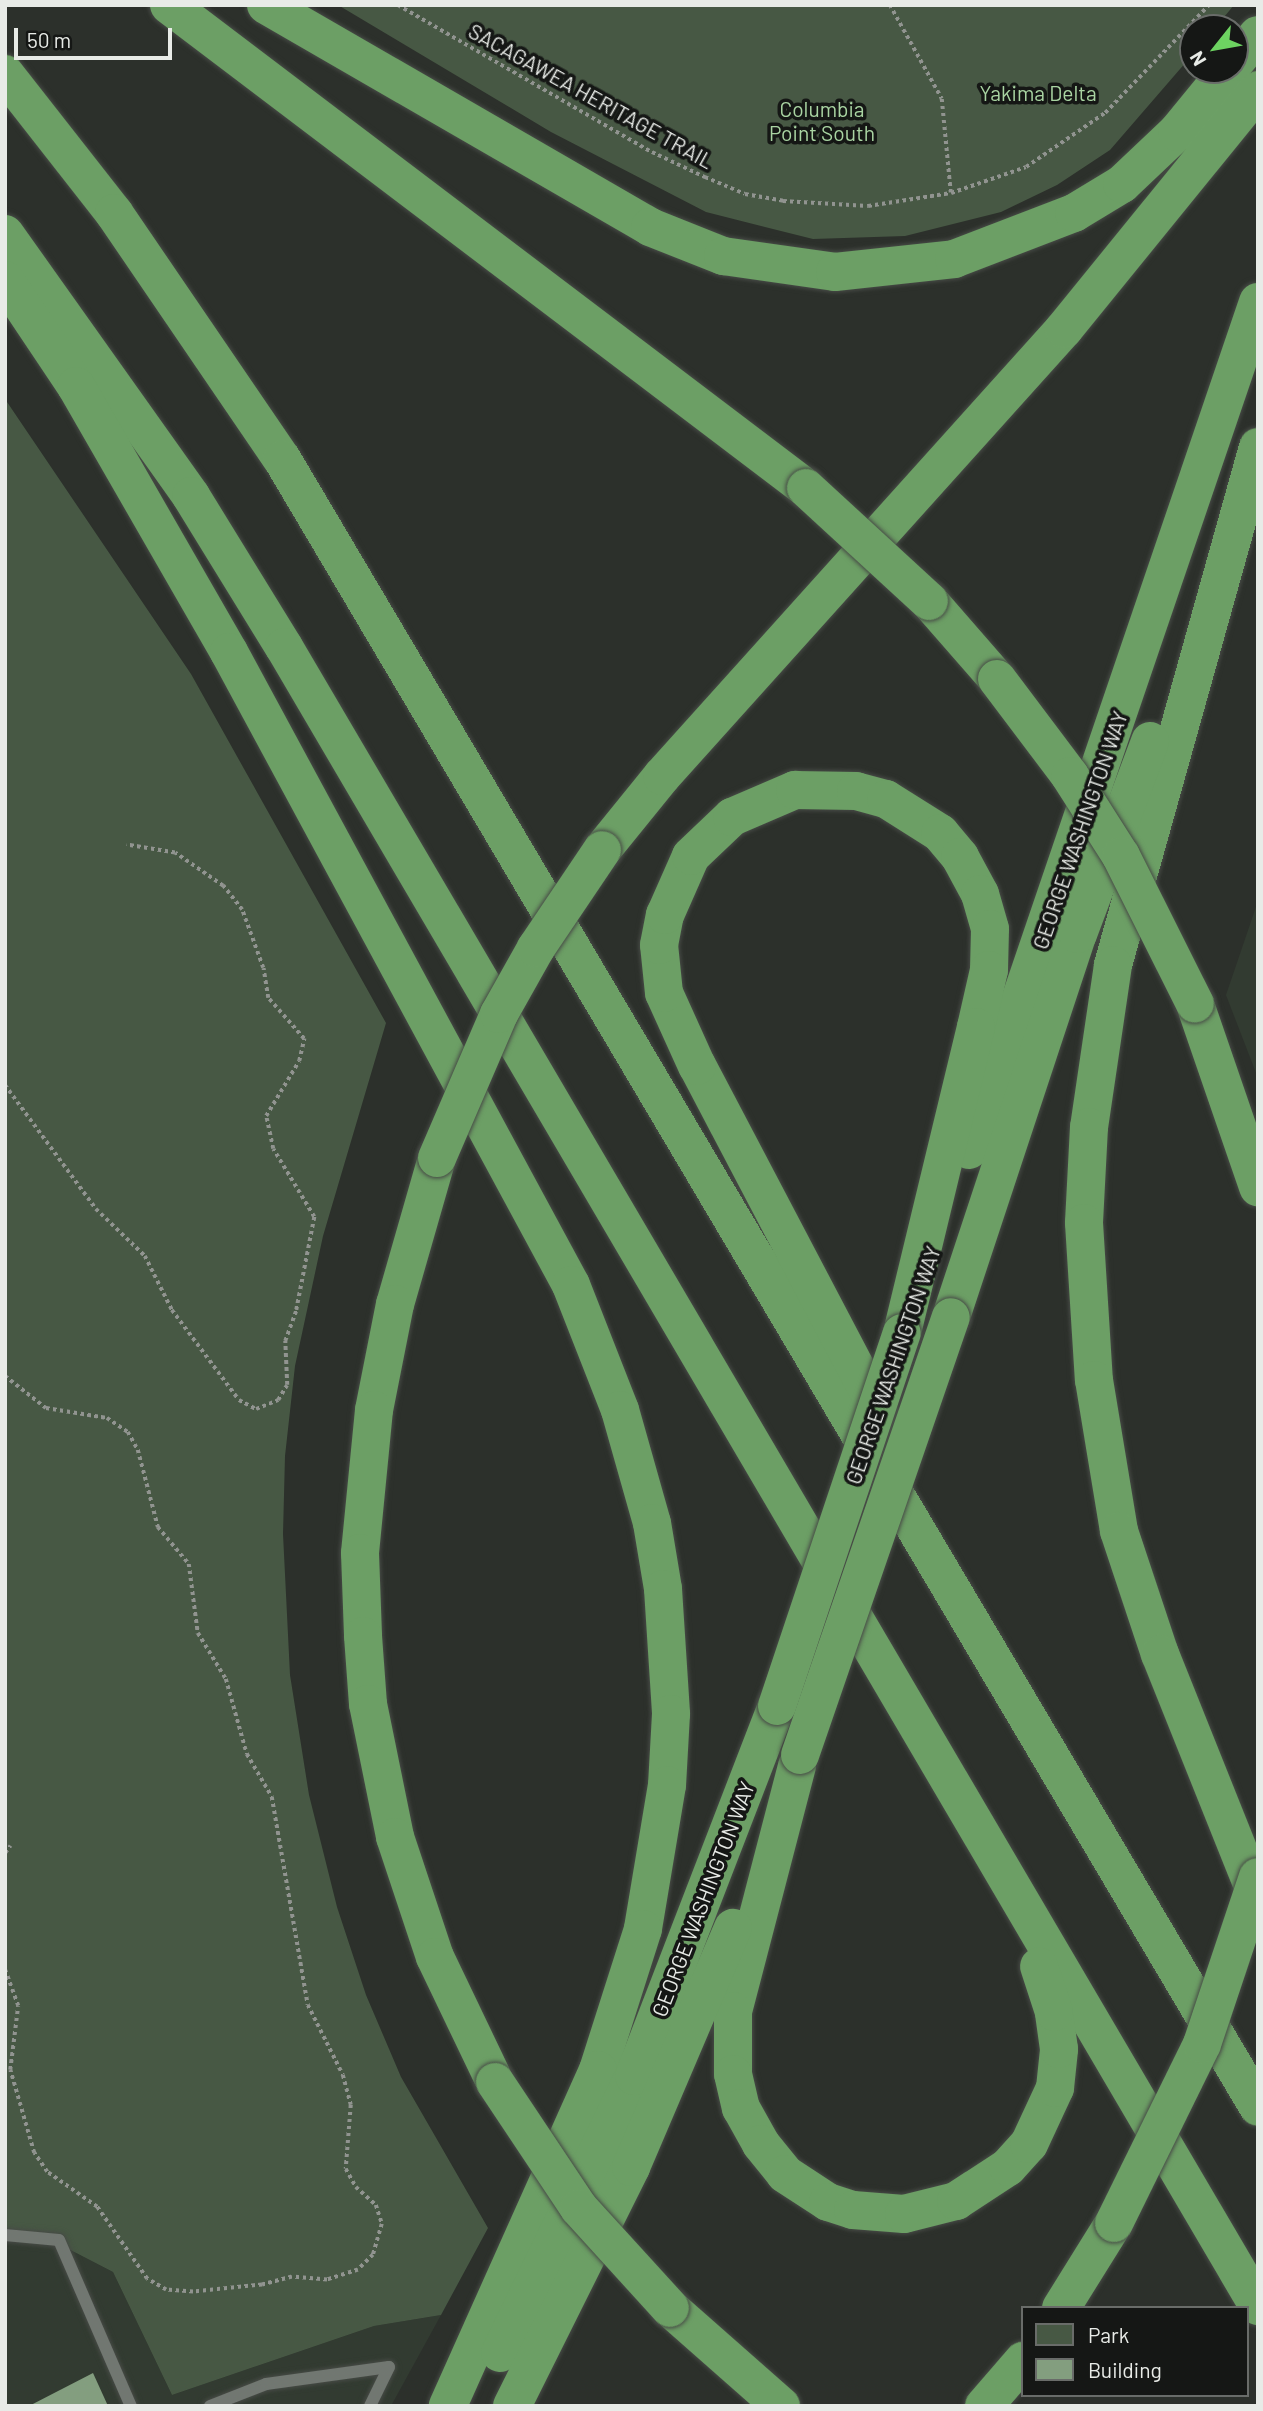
<!DOCTYPE html>
<style>
body{margin:0}
#map{position:relative;width:1263px;height:2411px;overflow:hidden;background:#2c302b;font-family:Barlow,sans-serif}
div>[style]{position:absolute}
[style*='--x']{left:calc(var(--x)*1px);top:calc(var(--y)*1px);width:calc(var(--w)*1px);rotate:calc(var(--a)*1deg)}
.built>*{inset:0;background:#323b31}
.green>*{inset:0;background:#475844}
.building>*{inset:0;background:#839e7f}
.path>*{height:3.5px;margin-top:-1.75px;transform-origin:0;background:repeating-linear-gradient(90deg,#919490 0 3.5px,transparent 0 7px)}
.roads{filter:drop-shadow(0 0 2px #474b46) drop-shadow(0 0 2px #474b46)}
.lane>*{height:12px;margin:-6px;padding:0 6px;transform-origin:6px;border-radius:6px;background:#717771}
.highway>*{height:38px;margin:-19px;padding:0 19px;transform-origin:19px;border-radius:19px;background:#6c9f65}
.bridges{filter:drop-shadow(0 0 2px #474b46) drop-shadow(0 0 2px #474b46)}
.highway-bridge>*{height:38px;margin:-19px;padding:0 19px;transform-origin:19px;border-radius:19px;background:#6c9f65}
span{translate:-50% -50%;white-space:nowrap;text-align:center;line-height:1.15;-webkit-text-stroke:7px #151715;paint-order:stroke}
.park-label{font-size:21px;color:#a9d4a2}
.street-label{font-size:21px;color:#e8ebe7}
.frame{position:absolute;inset:0;border:7px solid #e8ebe7;pointer-events:none}
.legend{position:absolute;left:1021px;top:2306px;width:228px;height:91px;box-sizing:border-box;background:#151715;border:2px solid #696c69;margin:0;padding:9px 12px;list-style:none;font-size:21px;color:#e8ebe7}
.legend li{display:flex;align-items:center;gap:14px;height:35px}
.legend b{width:35px;border:2px solid #696c69}
.north{position:absolute;left:1179px;top:14px;width:70px;height:70px;box-sizing:border-box;background:#151715;border:2px solid #696c69;border-radius:50%;rotate:239deg;font-size:19px;font-weight:700;line-height:28px;text-align:center;color:#e8ebe7}
.north::after{content:'';display:block;margin:auto;width:24px;height:32px;background:#6dd361;clip-path:polygon(50% 0,100% 100%,50% 72%,0 100%)}
.scale{position:absolute;left:14px;top:28px;width:158px;height:32px;box-sizing:border-box;border:4px solid #e8ebe7;border-top:0;padding-left:9px;font-size:21px;line-height:24px;white-space:nowrap;color:#e8ebe7;-webkit-text-stroke:5px #151715;paint-order:stroke}
</style>
<div id="map">
<div class="built">
<div style="clip-path:polygon(1258px 901px,1258px 1078px,1226px 995px)"></div>
<div style="clip-path:polygon(5px 2237px,53px 2241px,113px 2272px,172px 2395px,374px 2326px,441px 2315px,391px 2406px,5px 2406px)"></div>
</div>
<div class="green">
<div style="clip-path:polygon(338px 5px,1234px 5px,1215px 28px,1193px 28px,1193px 54px,1110px 150px,1057px 185px,1001px 212px,905px 236px,813px 239px,706px 212px,551px 132px)"></div>
<div style="clip-path:polygon(5px 399px,191px 674px,386px 1023px,323px 1236px,295px 1366px,285px 1456px,283px 1534px,290px 1675px,309px 1795px,337px 1907px,366px 1995px,401px 2077px,488px 2228px,441px 2315px,374px 2326px,172px 2395px,113px 2272px,53px 2241px,5px 2236px)"></div>
</div>
<div class="building">
<div style="clip-path:polygon(93px 2373px,108px 2406px,29px 2406px)"></div>
</div>
<div class="path">
<div style="--x:398;--y:5;--w:293;--a:30.1"></div>
<div style="--x:652;--y:152;--w:59;--a:25.3"></div>
<div style="--x:705;--y:177;--w:43;--a:23"></div>
<div style="--x:745;--y:194;--w:39;--a:10"></div>
<div style="--x:783;--y:201;--w:85;--a:3.4"></div>
<div style="--x:868;--y:206;--w:84;--a:-8.9"></div>
<div style="--x:951;--y:193;--w:79;--a:-19.1"></div>
<div style="--x:1026;--y:167;--w:96;--a:-34.4"></div>
<div style="--x:1105;--y:113;--w:150;--a:-46.1"></div>
<div style="--x:890;--y:5;--w:107;--a:61"></div>
<div style="--x:942;--y:99;--w:94;--a:84.5"></div>
<div style="--x:5;--y:1085;--w:154;--a:53.7"></div>
<div style="--x:96;--y:1209;--w:68;--a:43.8"></div>
<div style="--x:145;--y:1256;--w:60;--a:63.4"></div>
<div style="--x:172;--y:1310;--w:112;--a:53.3"></div>
<div style="--x:239;--y:1400;--w:19;--a:28"></div>
<div style="--x:256;--y:1409;--w:24;--a:-22"></div>
<div style="--x:278;--y:1400;--w:17;--a:-59"></div>
<div style="--x:287;--y:1385;--w:44;--a:-92.6"></div>
<div style="--x:285;--y:1341;--w:33;--a:-70"></div>
<div style="--x:296;--y:1310;--w:95;--a:-79"></div>
<div style="--x:314;--y:1217;--w:79;--a:-121.1"></div>
<div style="--x:273;--y:1149;--w:34;--a:-102"></div>
<div style="--x:266;--y:1116;--w:64;--a:-59"></div>
<div style="--x:299;--y:1061;--w:23;--a:-77"></div>
<div style="--x:304;--y:1039;--w:55;--a:-131.3"></div>
<div style="--x:268;--y:998;--w:30;--a:-99"></div>
<div style="--x:263;--y:968;--w:62;--a:-109.9"></div>
<div style="--x:242;--y:910;--w:31;--a:-128"></div>
<div style="--x:223;--y:886;--w:58;--a:-145.5"></div>
<div style="--x:175;--y:853;--w:49;--a:-170.5"></div>
<div style="--x:5;--y:1376;--w:52;--a:38"></div>
<div style="--x:46;--y:1408;--w:62;--a:9.3"></div>
<div style="--x:107;--y:1418;--w:25;--a:34"></div>
<div style="--x:128;--y:1432;--w:21;--a:61"></div>
<div style="--x:138;--y:1450;--w:80;--a:75.4"></div>
<div style="--x:158;--y:1527;--w:48;--a:50"></div>
<div style="--x:189;--y:1564;--w:70;--a:82.6"></div>
<div style="--x:198;--y:1633;--w:54;--a:58.7"></div>
<div style="--x:226;--y:1679;--w:78;--a:74.4"></div>
<div style="--x:247;--y:1754;--w:50;--a:59.8"></div>
<div style="--x:272;--y:1797;--w:211;--a:80.2"></div>
<div style="--x:308;--y:2005;--w:78;--a:63.4"></div>
<div style="--x:343;--y:2075;--w:31;--a:75"></div>
<div style="--x:351;--y:2105;--w:64;--a:94.5"></div>
<div style="--x:346;--y:2169;--w:21;--a:61"></div>
<div style="--x:356;--y:2187;--w:27;--a:42"></div>
<div style="--x:376;--y:2205;--w:20;--a:72"></div>
<div style="--x:382;--y:2224;--w:32;--a:106"></div>
<div style="--x:373;--y:2255;--w:21;--a:135"></div>
<div style="--x:358;--y:2270;--w:33;--a:162"></div>
<div style="--x:327;--y:2280;--w:35;--a:-175"></div>
<div style="--x:292;--y:2277;--w:31;--a:165"></div>
<div style="--x:262;--y:2285;--w:69;--a:174.2"></div>
<div style="--x:193;--y:2292;--w:27;--a:-176"></div>
<div style="--x:166;--y:2290;--w:22;--a:-150"></div>
<div style="--x:147;--y:2279;--w:88;--a:-124.8"></div>
<div style="--x:97;--y:2207;--w:61;--a:-145"></div>
<div style="--x:47;--y:2172;--w:23;--a:-124"></div>
<div style="--x:34;--y:2153;--w:86;--a:-106.1"></div>
<div style="--x:10;--y:2070;--w:64;--a:-82.9"></div>
<div style="--x:18;--y:2006;--w:38;--a:-110"></div>
<div style="--x:5;--y:1853;--w:9;--a:-54"></div>
</div>
<div class="roads">
<div class="lane">
<div style="--x:5;--y:2235;--w:54;--a:5.3"></div>
<div style="--x:59;--y:2240;--w:181;--a:66.6"></div>
<div style="--x:210;--y:2406;--w:60;--a:-21.4"></div>
<div style="--x:266;--y:2384;--w:124;--a:-7.9"></div>
<div style="--x:389;--y:2367;--w:43;--a:116"></div>
</div>
<div class="highway">
<div style="--x:169;--y:5;--w:799;--a:37.17"></div>
<div style="--x:266;--y:5;--w:444;--a:30"></div>
<div style="--x:650;--y:227;--w:79;--a:21.7"></div>
<div style="--x:723;--y:256;--w:113;--a:8.1"></div>
<div style="--x:835;--y:272;--w:120;--a:-6.2"></div>
<div style="--x:954;--y:259;--w:129;--a:-21"></div>
<div style="--x:1074;--y:213;--w:56;--a:-31.1"></div>
<div style="--x:1122;--y:184;--w:76;--a:-43.4"></div>
<div style="--x:1177;--y:132;--w:80;--a:-50.6"></div>
<div style="--x:1235;--y:62;--w:35;--a:-50"></div>
<div style="--x:5;--y:74;--w:177;--a:51.9"></div>
<div style="--x:114;--y:213;--w:298;--a:55.7"></div>
<div style="--x:282;--y:459;--w:1915;--a:59.36"></div>
<div style="--x:5;--y:234;--w:321;--a:54.6"></div>
<div style="--x:191;--y:496;--w:177;--a:58.4"></div>
<div style="--x:284;--y:647;--w:1924;--a:59.58"></div>
<div style="--x:5;--y:280;--w:128;--a:56.2"></div>
<div style="--x:76;--y:386;--w:307;--a:60.1"></div>
<div style="--x:229;--y:652;--w:719;--a:61.62"></div>
<div style="--x:571;--y:1285;--w:134;--a:68.6"></div>
<div style="--x:620;--y:1410;--w:117;--a:74.2"></div>
<div style="--x:652;--y:1523;--w:67;--a:80.5"></div>
<div style="--x:663;--y:1589;--w:125;--a:86.3"></div>
<div style="--x:671;--y:1714;--w:71;--a:93.2"></div>
<div style="--x:667;--y:1785;--w:146;--a:99.5"></div>
<div style="--x:643;--y:1929;--w:148;--a:107.7"></div>
<div style="--x:598;--y:2070;--w:368;--a:114.1"></div>
<div style="--x:1258;--y:447;--w:538;--a:105.64"></div>
<div style="--x:1113;--y:965;--w:164;--a:98.4"></div>
<div style="--x:1089;--y:1127;--w:96;--a:93"></div>
<div style="--x:1084;--y:1223;--w:157;--a:86.4"></div>
<div style="--x:1094;--y:1380;--w:153;--a:80.6"></div>
<div style="--x:1119;--y:1531;--w:130;--a:71.6"></div>
<div style="--x:1160;--y:1654;--w:264;--a:68.2"></div>
<div style="--x:929;--y:601;--w:103;--a:48.9"></div>
<div style="--x:602;--y:850;--w:95;--a:-51"></div>
<div style="--x:662;--y:776;--w:601;--a:-48.03"></div>
<div style="--x:1064;--y:329;--w:308;--a:-50.9"></div>
<div style="--x:1195;--y:1004;--w:194;--a:71"></div>
<div style="--x:969;--y:1150;--w:896;--a:-71.18"></div>
<div style="--x:437;--y:1158;--w:152;--a:106"></div>
<div style="--x:395;--y:1304;--w:108;--a:101.2"></div>
<div style="--x:374;--y:1410;--w:144;--a:95.6"></div>
<div style="--x:360;--y:1553;--w:83;--a:87.9"></div>
<div style="--x:363;--y:1636;--w:68;--a:85.8"></div>
<div style="--x:368;--y:1704;--w:136;--a:78.5"></div>
<div style="--x:395;--y:1837;--w:126;--a:71.6"></div>
<div style="--x:435;--y:1957;--w:139;--a:64.4"></div>
<div style="--x:951;--y:1317;--w:404;--a:-71.7"></div>
<div style="--x:1078;--y:934;--w:206;--a:-69.5"></div>
<div style="--x:889;--y:1431;--w:412;--a:-117.7"></div>
<div style="--x:697;--y:1066;--w:80;--a:-114.3"></div>
<div style="--x:664;--y:993;--w:48;--a:-95.9"></div>
<div style="--x:659;--y:945;--w:31;--a:-79"></div>
<div style="--x:665;--y:915;--w:64;--a:-66.2"></div>
<div style="--x:691;--y:856;--w:57;--a:-43.6"></div>
<div style="--x:732;--y:817;--w:69;--a:-23.2"></div>
<div style="--x:795;--y:790;--w:61;--a:0.9"></div>
<div style="--x:856;--y:791;--w:31;--a:15"></div>
<div style="--x:886;--y:799;--w:64;--a:32.2"></div>
<div style="--x:940;--y:833;--w:31;--a:50"></div>
<div style="--x:960;--y:857;--w:42;--a:61.6"></div>
<div style="--x:980;--y:894;--w:36;--a:74"></div>
<div style="--x:990;--y:929;--w:41;--a:91.4"></div>
<div style="--x:989;--y:970;--w:58;--a:102.8"></div>
<div style="--x:976;--y:1027;--w:315;--a:103.6"></div>
<div style="--x:797;--y:1766;--w:253;--a:104.6"></div>
<div style="--x:733;--y:2011;--w:63;--a:90"></div>
<div style="--x:733;--y:2074;--w:35;--a:77"></div>
<div style="--x:741;--y:2108;--w:41;--a:60.9"></div>
<div style="--x:761;--y:2144;--w:38;--a:51"></div>
<div style="--x:785;--y:2174;--w:51;--a:33.1"></div>
<div style="--x:828;--y:2202;--w:26;--a:18"></div>
<div style="--x:853;--y:2210;--w:51;--a:4.5"></div>
<div style="--x:904;--y:2214;--w:54;--a:-14"></div>
<div style="--x:956;--y:2201;--w:62;--a:-33.2"></div>
<div style="--x:1008;--y:2167;--w:31;--a:-48"></div>
<div style="--x:1029;--y:2144;--w:62;--a:-65.1"></div>
<div style="--x:1055;--y:2088;--w:39;--a:-84"></div>
<div style="--x:1059;--y:2049;--w:37;--a:-98"></div>
<div style="--x:1054;--y:2012;--w:48;--a:-108.1"></div>
<div style="--x:670;--y:2308;--w:148;--a:41.4"></div>
<div style="--x:1061;--y:2308;--w:100;--a:-58.1"></div>
<div style="--x:500;--y:2353;--w:308;--a:-64.2"></div>
<div style="--x:634;--y:2076;--w:397;--a:-68.9"></div>
<div style="--x:512;--y:2406;--w:267;--a:-63.5"></div>
<div style="--x:631;--y:2167;--w:260;--a:-66.9"></div>
<div style="--x:984;--y:2406;--w:60;--a:-49.1"></div>
</div>
</div>
<div class="bridges">
<div class="highway-bridge">
<div style="--x:806;--y:488;--w:167;--a:42.6"></div>
<div style="--x:997;--y:679;--w:121;--a:53"></div>
<div style="--x:1070;--y:776;--w:95;--a:57.5"></div>
<div style="--x:1121;--y:856;--w:165;--a:63.4"></div>
<div style="--x:437;--y:1158;--w:157;--a:-66.7"></div>
<div style="--x:499;--y:1014;--w:76;--a:-60.7"></div>
<div style="--x:536;--y:948;--w:118;--a:-56"></div>
<div style="--x:777;--y:1706;--w:393;--a:-71.5"></div>
<div style="--x:800;--y:1755;--w:463;--a:-71"></div>
<div style="--x:495;--y:2082;--w:151;--a:56.3"></div>
<div style="--x:579;--y:2208;--w:135;--a:47.7"></div>
<div style="--x:1114;--y:2223;--w:199;--a:-63.8"></div>
<div style="--x:1202;--y:2044;--w:176;--a:-71.5"></div>
</div>
</div>
<div class="park-label">
<span style="left:1038px;top:93px">Yakima Delta</span>
<span style="left:822px;top:121px">Columbia<br>Point South</span>
</div>
<div class="street-label">
<span style="left:591px;top:96px;rotate:29deg">SACAGAWEA HERITAGE TRAIL</span>
<span style="left:1080px;top:830px;rotate:-71deg">GEORGE WASHINGTON WAY</span>
<span style="left:893px;top:1365px;rotate:-71deg">GEORGE WASHINGTON WAY</span>
<span style="left:703px;top:1899px;rotate:-69deg">GEORGE WASHINGTON WAY</span>
</div>
<div class="frame"></div>
<ul class="legend">
<li><b style="height:19px;background:#475844"></b>Park</li>
<li><b style="height:19px;background:#839e7f"></b>Building</li>
</ul>
<div class="north">N</div>
<div class="scale">50 m</div>
</div>
